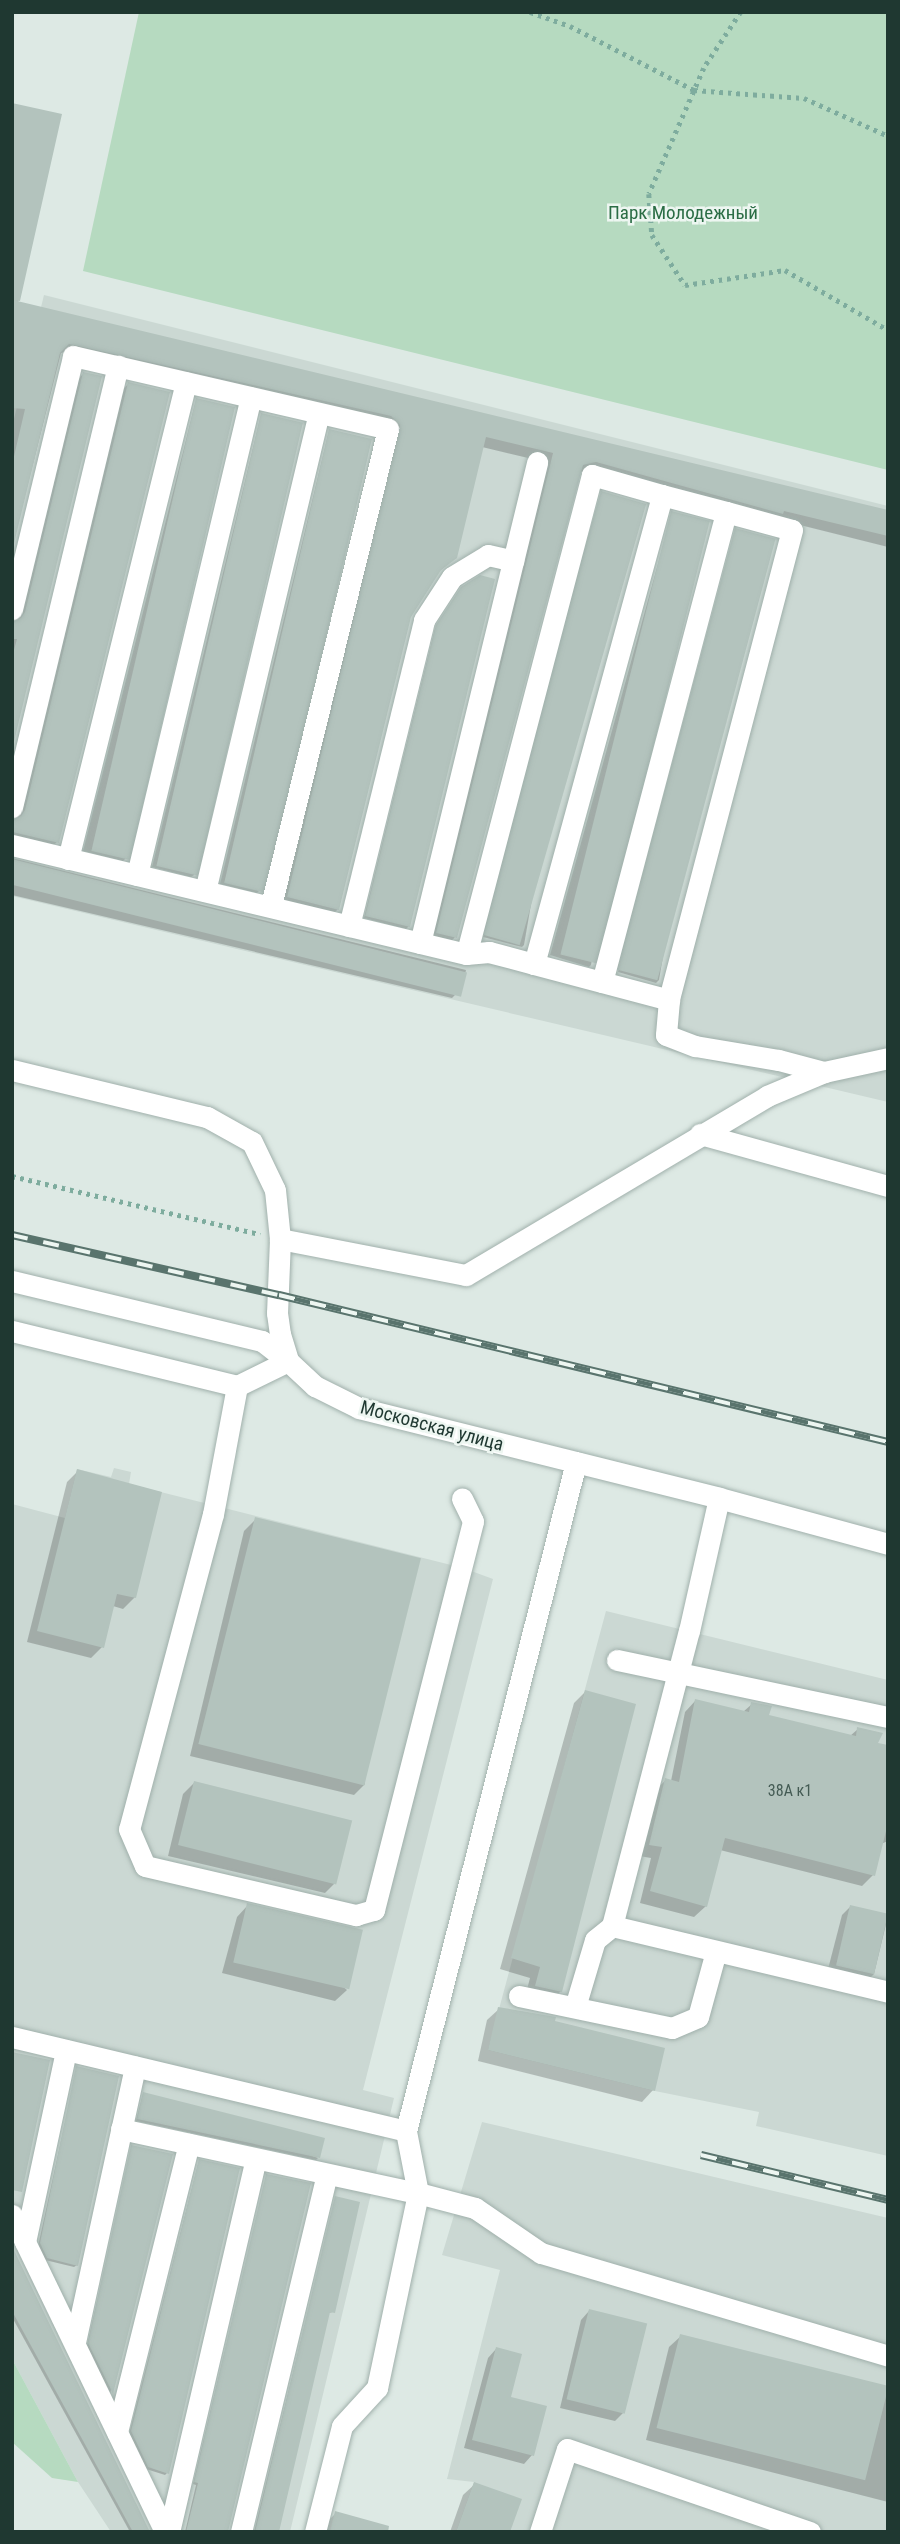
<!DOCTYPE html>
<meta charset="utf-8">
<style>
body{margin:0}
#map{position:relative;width:900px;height:2544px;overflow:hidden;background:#dde9e4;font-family:"Roboto Condensed",sans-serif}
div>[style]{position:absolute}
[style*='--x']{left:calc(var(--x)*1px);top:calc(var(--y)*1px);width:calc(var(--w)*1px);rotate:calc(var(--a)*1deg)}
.built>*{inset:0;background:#cbd8d3}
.green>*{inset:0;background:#b6dac0}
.shadow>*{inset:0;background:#0003}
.building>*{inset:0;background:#b3c3bd;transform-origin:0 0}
.path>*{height:4.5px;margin-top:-2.25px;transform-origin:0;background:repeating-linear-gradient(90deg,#7eac9e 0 3.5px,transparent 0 8.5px)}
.roads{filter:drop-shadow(0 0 2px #a0b0ab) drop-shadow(0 0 2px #a0b0ab)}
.minor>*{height:21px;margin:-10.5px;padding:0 10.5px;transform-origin:10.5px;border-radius:10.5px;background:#fff}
.rail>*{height:8px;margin-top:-4px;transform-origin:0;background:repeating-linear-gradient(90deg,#edf6f1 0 16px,#59746d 0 32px);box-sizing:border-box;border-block:2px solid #59746d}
span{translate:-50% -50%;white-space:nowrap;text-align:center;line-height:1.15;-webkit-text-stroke:5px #edf6f1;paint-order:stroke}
.number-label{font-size:16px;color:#445b54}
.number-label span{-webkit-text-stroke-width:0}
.park-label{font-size:19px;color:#2b6d45}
.street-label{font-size:19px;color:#1f3831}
.frame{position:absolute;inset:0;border:14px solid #1f3831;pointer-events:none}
</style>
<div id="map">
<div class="built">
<div style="clip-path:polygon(44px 295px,888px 506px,888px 1102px,12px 896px,12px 427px)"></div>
<div style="clip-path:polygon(114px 1468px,131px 1472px,129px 1484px,463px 1568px,493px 1579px,363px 2090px,394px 2098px,290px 2532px,111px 2532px,78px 2482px,12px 2359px,12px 1504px,65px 1518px,77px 1469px,111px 1477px)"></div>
<div style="clip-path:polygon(606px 1611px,888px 1680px,888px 2156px,756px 2126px,759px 2112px,655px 2091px,488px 2050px)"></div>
<div style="clip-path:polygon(482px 2122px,888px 2218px,888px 2532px,456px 2532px,474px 2482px,447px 2479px,500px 2270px,442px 2255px)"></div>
</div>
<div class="green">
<div style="clip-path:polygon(139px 12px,888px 12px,888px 470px,83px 271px)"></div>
<div style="clip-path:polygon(12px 2359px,78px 2482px,52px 2478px,12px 2442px)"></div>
</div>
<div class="shadow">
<div style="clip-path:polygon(12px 104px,59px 115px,18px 303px,888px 512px,888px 547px,585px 471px,580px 472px,455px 937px,446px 947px,428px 942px,545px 462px,482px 447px,456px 557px,436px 574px,410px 616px,338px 909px,328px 919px,278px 907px,392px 435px,65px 352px,61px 353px,12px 547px)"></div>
<div style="clip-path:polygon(83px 374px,12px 742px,12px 623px,16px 623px,74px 383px)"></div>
<div style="clip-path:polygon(128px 384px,57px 842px,47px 851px,12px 844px,12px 821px,16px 821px,119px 394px)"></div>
<div style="clip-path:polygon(196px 400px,126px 858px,123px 861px,83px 851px)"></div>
<div style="clip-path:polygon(261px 415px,194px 875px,191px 877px,152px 867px)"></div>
<div style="clip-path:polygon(329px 431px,260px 890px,257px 893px,220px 884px)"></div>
<div style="clip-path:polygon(602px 493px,524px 945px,522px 947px,483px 937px)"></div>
<div style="clip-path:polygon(672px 513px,591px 965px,589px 967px,550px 955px)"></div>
<div style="clip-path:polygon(736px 530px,659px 980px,656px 983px,618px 972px)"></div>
<div style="clip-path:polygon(459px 591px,409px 926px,406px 929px,364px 918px,435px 629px)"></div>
<div style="clip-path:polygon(12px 858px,466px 970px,461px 989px,452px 998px,12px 895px)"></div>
<div style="clip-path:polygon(78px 1471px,135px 1597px,123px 1609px,113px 1606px,102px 1647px,91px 1658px,27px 1642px,67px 1482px)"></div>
<div style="clip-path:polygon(256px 1519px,365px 1784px,354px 1795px,190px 1756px,244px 1531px)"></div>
<div style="clip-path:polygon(585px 1692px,561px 1991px,549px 2002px,525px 1997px,530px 1978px,500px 1969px,574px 1703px)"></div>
<div style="clip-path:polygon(696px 1700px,743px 1712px,752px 1704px,767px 1717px,850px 1736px,858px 1729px,875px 1744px,888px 1747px,888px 1841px,881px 1844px,873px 1875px,862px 1886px,720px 1850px,706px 1906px,694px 1917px,640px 1903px,651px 1858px,639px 1856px,654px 1791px,666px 1780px,671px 1781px,685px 1712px)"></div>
<div style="clip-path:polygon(194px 1783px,336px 1882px,325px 1893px,168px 1856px,183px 1794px)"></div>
<div style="clip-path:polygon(248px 1905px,347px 1990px,335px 2001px,222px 1973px,237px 1917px)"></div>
<div style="clip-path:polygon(850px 1907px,888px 1916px,874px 1974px,865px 1983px,827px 1973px,842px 1915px)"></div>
<div style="clip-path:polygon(499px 2009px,553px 2022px,653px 2090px,642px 2102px,478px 2061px,487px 2020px)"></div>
<div style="clip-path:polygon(77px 2068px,77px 2265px,74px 2267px,45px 2260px,38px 2246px)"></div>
<div style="clip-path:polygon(143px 2094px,318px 2158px,316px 2160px,136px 2121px)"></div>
<div style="clip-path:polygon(132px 2147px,171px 2155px,110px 2394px,87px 2346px)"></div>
<div style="clip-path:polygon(199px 2161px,167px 2473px,165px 2475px,146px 2469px,129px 2434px)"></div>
<div style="clip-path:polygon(267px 2176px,227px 2532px,185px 2532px,196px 2485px,193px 2484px)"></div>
<div style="clip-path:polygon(336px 2198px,333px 2312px,328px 2313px,278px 2532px,254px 2532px)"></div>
<div style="clip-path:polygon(12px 2250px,148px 2532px,130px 2532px,12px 2317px)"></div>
<div style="clip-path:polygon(589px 2311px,623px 2413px,615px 2421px,560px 2408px,581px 2320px)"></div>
<div style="clip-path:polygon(681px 2336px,888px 2389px,888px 2502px,646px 2440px,669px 2347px)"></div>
<div style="clip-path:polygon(496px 2349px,509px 2398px,532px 2455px,524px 2464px,464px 2448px,488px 2358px)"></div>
<div style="clip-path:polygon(475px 2484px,508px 2532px,450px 2532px,463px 2495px)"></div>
<div style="clip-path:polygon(336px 2513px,373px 2532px,324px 2532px,327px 2522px)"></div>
</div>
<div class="building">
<div style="clip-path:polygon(12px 103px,62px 114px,20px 301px,13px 300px,888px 510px,888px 536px,784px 511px,783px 514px,596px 462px,583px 465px,457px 938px,436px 933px,553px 453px,486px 437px,457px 558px,441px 570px,411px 617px,339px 910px,287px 897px,400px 425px,391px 416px,69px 344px,60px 353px,12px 552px,12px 465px,25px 409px,12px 408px)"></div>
<div style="clip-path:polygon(83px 372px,102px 376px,12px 750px,12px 657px,17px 639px,12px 639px,12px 622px,21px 618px,25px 612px)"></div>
<div style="clip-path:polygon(128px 382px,170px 392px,59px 843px,12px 832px,12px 820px,21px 816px,25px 810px)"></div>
<div style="left:196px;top:398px;width:40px;height:465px;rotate:13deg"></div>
<div style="left:261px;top:413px;width:43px;height:465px;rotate:13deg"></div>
<div style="left:329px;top:429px;width:44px;height:466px;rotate:13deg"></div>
<div style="left:601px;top:491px;width:47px;height:459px;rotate:16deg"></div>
<div style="left:671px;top:511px;width:40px;height:457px;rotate:14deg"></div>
<div style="left:735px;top:528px;width:42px;height:457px;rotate:15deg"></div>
<div style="clip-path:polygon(480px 575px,495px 579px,410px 927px,365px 916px,436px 625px,461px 587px)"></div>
<div style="left:12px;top:859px;width:469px;height:25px;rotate:14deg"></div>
<div style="clip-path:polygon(77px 1469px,162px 1492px,136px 1598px,117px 1594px,104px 1648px,37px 1631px)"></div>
<div style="left:255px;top:1517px;width:171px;height:234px;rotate:14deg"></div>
<div style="clip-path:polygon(585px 1690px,636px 1704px,562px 1992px,535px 1986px,540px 1967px,511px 1958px)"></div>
<div style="clip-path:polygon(695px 1699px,749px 1712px,751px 1702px,772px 1706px,769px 1715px,856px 1736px,857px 1727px,883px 1733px,878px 1743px,888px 1745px,888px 1823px,875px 1876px,725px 1838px,707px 1907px,650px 1891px,662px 1847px,649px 1845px,665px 1778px,679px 1782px)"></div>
<div style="left:194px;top:1781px;width:163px;height:66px;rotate:14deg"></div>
<div style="left:247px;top:1903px;width:119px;height:61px;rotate:13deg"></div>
<div style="left:850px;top:1905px;width:39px;height:62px;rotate:13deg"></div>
<div style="clip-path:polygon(498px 2007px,556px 2017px,555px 2021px,665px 2048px,655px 2091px,488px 2050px)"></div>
<div style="clip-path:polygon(12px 2052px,50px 2060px,22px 2192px,12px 2190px)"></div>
<div style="clip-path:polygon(76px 2066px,119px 2076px,78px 2266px,47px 2258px,40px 2243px)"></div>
<div style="clip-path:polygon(143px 2092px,325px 2138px,320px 2158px,137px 2119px)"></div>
<div style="clip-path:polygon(131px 2145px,173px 2154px,113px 2394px,88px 2343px)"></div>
<div style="clip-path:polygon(199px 2159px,240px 2168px,169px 2474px,148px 2467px,131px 2431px)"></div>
<div style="clip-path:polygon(266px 2174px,311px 2183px,228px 2532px,186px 2532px,198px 2483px,194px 2482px)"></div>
<div style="clip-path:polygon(335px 2196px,360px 2202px,335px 2313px,330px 2312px,279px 2532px,255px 2532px)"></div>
<div style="clip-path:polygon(12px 2246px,150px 2532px,133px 2532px,12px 2311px)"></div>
<div style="left:589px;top:2309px;width:60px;height:93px;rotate:14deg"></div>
<div style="left:680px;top:2334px;width:215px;height:97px;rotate:14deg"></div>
<div style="clip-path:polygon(496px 2347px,522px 2354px,511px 2397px,547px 2406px,534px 2456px,472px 2440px)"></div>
<div style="clip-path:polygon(474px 2482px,522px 2499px,510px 2532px,456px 2532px)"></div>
<div style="clip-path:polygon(335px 2511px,389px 2526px,388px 2532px,330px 2532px)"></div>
</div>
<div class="path">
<div style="--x:530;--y:12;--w:42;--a:19.3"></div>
<div style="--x:570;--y:26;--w:140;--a:27.3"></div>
<div style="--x:694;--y:90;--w:110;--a:4.2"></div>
<div style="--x:804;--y:98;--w:92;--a:24.3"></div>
<div style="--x:741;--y:12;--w:67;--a:123.5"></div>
<div style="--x:704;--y:68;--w:137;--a:113.6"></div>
<div style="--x:649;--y:194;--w:41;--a:85.8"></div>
<div style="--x:652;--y:235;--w:60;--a:56.6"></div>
<div style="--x:685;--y:285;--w:101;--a:-8.5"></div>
<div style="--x:785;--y:270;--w:119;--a:30.2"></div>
<div style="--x:12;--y:1176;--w:255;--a:13.2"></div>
</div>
<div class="roads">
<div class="minor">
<div style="--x:726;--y:512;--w:68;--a:15.3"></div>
<div style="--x:792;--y:530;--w:486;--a:104.7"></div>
<div style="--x:669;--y:1000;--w:35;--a:95"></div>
<div style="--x:666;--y:1035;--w:31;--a:21"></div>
<div style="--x:695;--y:1046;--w:85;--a:9.5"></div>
<div style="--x:779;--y:1060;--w:47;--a:14.9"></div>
<div style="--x:12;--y:609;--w:260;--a:-76.4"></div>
<div style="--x:73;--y:356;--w:323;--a:13"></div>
<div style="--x:388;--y:429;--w:492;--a:103.8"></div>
<div style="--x:12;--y:807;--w:454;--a:-76.5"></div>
<div style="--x:12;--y:845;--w:467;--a:13.5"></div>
<div style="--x:466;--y:954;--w:23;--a:-5"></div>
<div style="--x:489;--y:952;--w:47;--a:14.9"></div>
<div style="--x:534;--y:964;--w:486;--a:-74.7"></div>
<div style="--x:662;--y:495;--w:73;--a:-164.1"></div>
<div style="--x:592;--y:475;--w:495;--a:104.7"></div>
<div style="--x:68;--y:859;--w:491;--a:-76.1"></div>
<div style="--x:137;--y:875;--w:491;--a:-76.6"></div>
<div style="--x:205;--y:891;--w:491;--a:-76.6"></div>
<div style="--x:349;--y:926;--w:315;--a:-76.2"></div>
<div style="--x:424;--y:620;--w:51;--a:-56.9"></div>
<div style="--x:452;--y:577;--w:42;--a:-31.4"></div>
<div style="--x:488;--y:555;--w:26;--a:13"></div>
<div style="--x:420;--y:943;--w:495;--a:-76.3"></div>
<div style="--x:534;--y:964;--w:140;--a:14.9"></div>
<div style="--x:602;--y:982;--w:486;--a:-75.2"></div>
<div style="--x:726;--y:512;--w:66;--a:-165.1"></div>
<div style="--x:12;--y:1070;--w:201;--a:13.6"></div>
<div style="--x:207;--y:1117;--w:51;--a:29.1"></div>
<div style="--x:252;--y:1142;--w:53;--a:64.4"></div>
<div style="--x:275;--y:1190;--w:49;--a:84.2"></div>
<div style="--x:280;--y:1239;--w:74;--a:92.3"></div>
<div style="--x:277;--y:1313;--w:21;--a:82"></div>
<div style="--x:280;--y:1334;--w:28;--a:73"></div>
<div style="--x:288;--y:1361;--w:37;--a:43"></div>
<div style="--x:315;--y:1386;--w:49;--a:26.6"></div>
<div style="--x:359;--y:1408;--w:371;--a:14"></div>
<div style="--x:719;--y:1498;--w:175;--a:15.2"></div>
<div style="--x:700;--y:1134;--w:195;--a:15.5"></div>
<div style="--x:280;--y:1239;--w:189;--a:11"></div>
<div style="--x:466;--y:1275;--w:350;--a:-30.7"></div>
<div style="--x:767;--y:1096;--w:62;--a:-22.8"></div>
<div style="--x:824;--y:1072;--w:66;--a:-12.3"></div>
<div style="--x:12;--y:1281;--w:257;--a:13.5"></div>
<div style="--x:262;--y:1341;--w:33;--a:38"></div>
<div style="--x:288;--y:1361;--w:57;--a:153.9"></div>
<div style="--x:237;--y:1386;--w:130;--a:100.6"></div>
<div style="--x:213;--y:1514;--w:326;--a:104.9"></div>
<div style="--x:129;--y:1829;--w:40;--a:66.6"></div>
<div style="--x:145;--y:1866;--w:217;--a:13.1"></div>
<div style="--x:356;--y:1915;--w:19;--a:-16"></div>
<div style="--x:374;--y:1910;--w:401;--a:-75.7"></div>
<div style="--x:473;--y:1521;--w:25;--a:-116"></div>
<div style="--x:12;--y:1331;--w:232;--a:13.7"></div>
<div style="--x:617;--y:1660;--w:277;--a:11.9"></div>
<div style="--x:612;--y:1926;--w:284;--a:13.4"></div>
<div style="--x:519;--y:1996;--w:156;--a:11.8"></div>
<div style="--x:672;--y:2028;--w:28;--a:-23"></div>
<div style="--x:698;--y:2017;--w:68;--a:-74.7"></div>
<div style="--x:575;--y:2007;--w:70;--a:-73.4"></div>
<div style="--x:595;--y:1940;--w:22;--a:-39"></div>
<div style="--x:612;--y:1926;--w:305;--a:-75.4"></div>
<div style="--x:689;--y:1631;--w:136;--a:-77.3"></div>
<div style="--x:12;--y:2037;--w:405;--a:13.4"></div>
<div style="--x:121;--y:2129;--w:304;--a:12.2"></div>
<div style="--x:418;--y:2193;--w:59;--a:14.7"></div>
<div style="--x:475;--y:2208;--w:80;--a:34.3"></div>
<div style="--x:541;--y:2253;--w:362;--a:16.5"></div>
<div style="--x:12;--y:2215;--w:352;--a:64.2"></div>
<div style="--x:25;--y:2242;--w:196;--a:-77.9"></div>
<div style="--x:75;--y:2342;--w:282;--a:-77.7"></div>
<div style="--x:117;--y:2432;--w:297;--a:-76"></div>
<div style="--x:169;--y:2532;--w:383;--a:-76.9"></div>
<div style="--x:241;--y:2532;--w:368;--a:-76.5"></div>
<div style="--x:315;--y:2532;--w:109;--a:-75.7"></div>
<div style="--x:342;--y:2426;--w:52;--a:-47.4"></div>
<div style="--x:377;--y:2388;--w:199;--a:-78.1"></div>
<div style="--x:418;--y:2193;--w:63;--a:-101"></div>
<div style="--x:406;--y:2131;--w:690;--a:-75.74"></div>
<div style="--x:540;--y:2532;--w:87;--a:-72"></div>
<div style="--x:567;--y:2449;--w:257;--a:18.9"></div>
</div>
</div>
<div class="rail">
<div style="--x:12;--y:1235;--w:274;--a:12.7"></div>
<div style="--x:279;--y:1295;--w:626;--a:13.57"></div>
<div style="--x:701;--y:2155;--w:192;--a:13.5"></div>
</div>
<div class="number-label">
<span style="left:790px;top:1791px">38А к1</span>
</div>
<div class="park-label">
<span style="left:683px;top:213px">Парк Молодежный</span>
</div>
<div class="street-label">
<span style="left:432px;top:1426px;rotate:15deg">Московская улица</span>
</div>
<div class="frame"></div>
</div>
